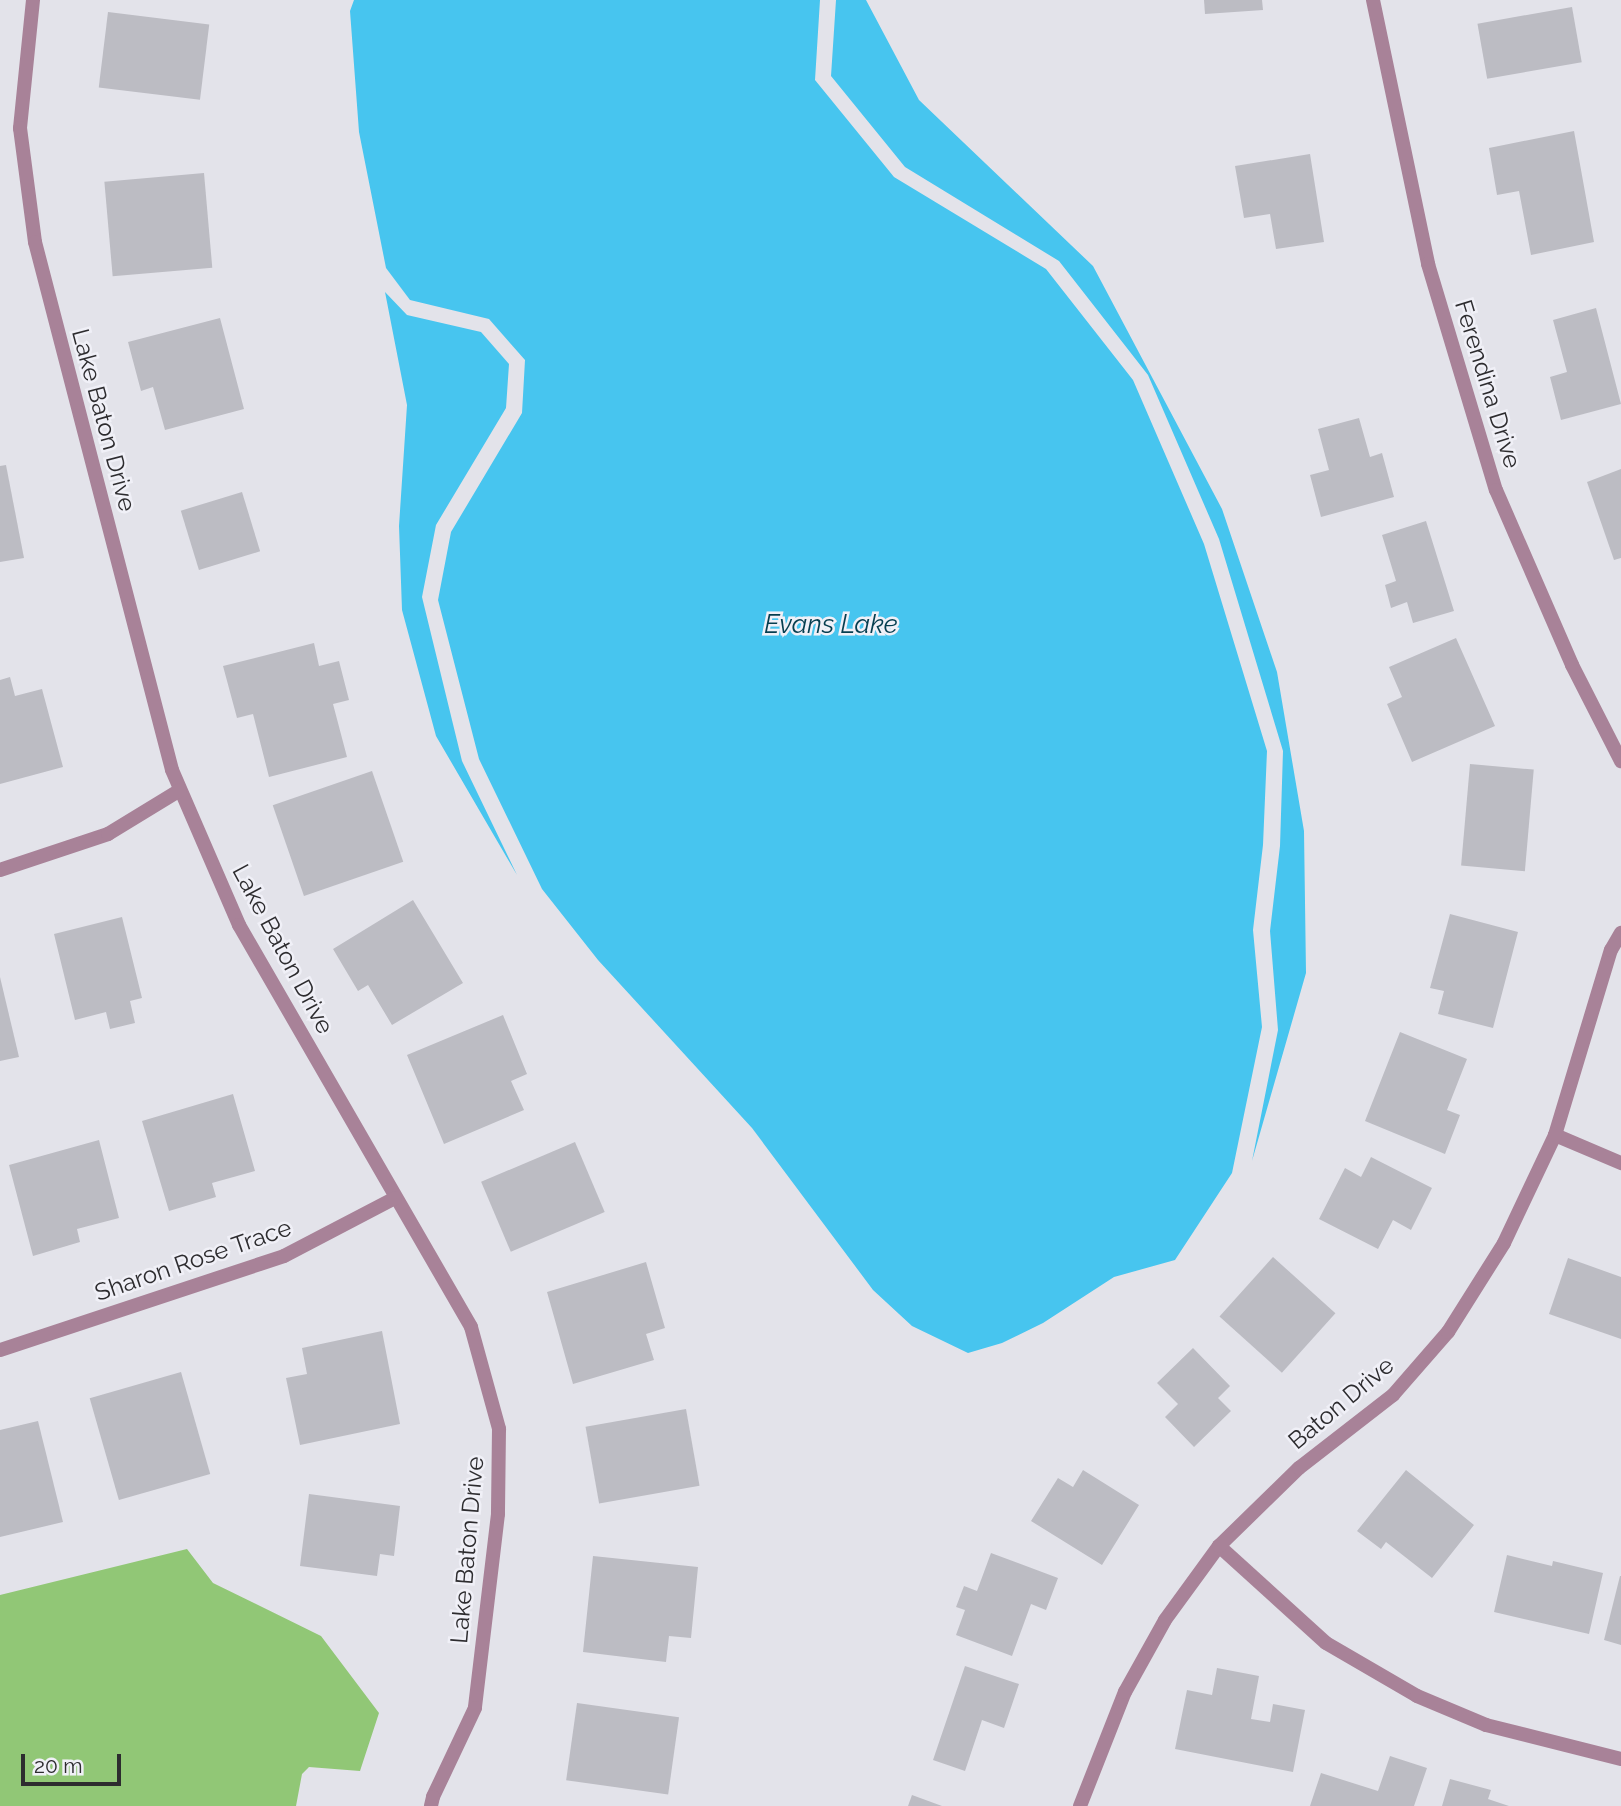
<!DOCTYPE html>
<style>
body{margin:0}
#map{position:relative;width:1621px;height:1806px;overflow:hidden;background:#e3e3ea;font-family:Raleway,sans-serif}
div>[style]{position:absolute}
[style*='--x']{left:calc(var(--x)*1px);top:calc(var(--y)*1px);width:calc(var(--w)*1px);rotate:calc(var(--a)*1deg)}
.forest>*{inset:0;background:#91c776}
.water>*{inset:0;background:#47c5ef}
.building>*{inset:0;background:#bcbcc3;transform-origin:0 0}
.street>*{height:14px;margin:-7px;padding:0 7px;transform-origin:7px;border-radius:7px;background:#a88298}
span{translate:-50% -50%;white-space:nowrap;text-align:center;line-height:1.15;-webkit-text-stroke:5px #f0f0f7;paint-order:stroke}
.street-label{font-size:24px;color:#2d2c2f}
.water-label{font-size:26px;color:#053e50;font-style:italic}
.scale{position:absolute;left:21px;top:1754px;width:100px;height:32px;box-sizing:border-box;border:4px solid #2d2c2f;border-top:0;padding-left:9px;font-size:21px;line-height:24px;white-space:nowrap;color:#2d2c2f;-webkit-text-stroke:5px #f0f0f7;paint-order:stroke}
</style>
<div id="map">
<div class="forest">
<div style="clip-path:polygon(187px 1549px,213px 1583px,321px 1636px,379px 1713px,360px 1771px,309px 1767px,302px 1774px,296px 1806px,0 1806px,0 1595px)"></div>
</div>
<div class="water">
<div style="clip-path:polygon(354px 0,820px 0,815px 80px,894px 177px,1046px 269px,1133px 380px,1204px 544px,1267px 751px,1263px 845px,1253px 930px,1262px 1027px,1232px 1173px,1175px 1260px,1114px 1277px,1043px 1323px,1002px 1343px,968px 1353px,912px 1326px,873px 1290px,752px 1128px,598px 960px,542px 889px,479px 759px,438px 600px,451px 532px,522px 413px,525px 360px,489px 319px,410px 300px,386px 268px,359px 132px,350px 11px)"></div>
<div style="clip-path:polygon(836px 0,866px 0,919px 100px,1093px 266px,1222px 509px,1277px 672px,1304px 831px,1306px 973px,1252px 1161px,1278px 1030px,1270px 931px,1280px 846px,1283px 751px,1219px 539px,1148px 375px,1059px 261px,905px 167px,831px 76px)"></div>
<div style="clip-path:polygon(385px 292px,407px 315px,481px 332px,509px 364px,506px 408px,436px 525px,422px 597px,462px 761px,517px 875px,436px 736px,402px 610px,399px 526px,407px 405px)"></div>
</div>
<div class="building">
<div style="clip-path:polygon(1204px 0,1262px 0,1263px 10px,1205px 14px)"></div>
<div style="left:1572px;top:7px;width:56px;height:96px;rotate:80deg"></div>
<div style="left:108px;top:12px;width:102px;height:76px;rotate:7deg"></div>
<div style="clip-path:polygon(1574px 131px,1594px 242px,1531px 255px,1519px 191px,1497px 195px,1489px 148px)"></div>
<div style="clip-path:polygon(1310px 154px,1324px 242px,1276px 249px,1270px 214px,1244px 218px,1235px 166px)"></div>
<div style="left:204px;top:173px;width:95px;height:100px;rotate:85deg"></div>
<div style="clip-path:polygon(1596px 308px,1621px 404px,1561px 420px,1550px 377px,1567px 372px,1553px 320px)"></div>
<div style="clip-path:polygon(220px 318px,244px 409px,165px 430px,153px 387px,141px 391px,128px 342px)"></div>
<div style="clip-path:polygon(1359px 418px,1370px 457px,1382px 453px,1394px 497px,1321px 517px,1310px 475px,1329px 470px,1318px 429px)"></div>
<div style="clip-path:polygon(6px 465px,24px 558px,0 562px,0 466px)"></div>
<div style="clip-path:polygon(1621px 469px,1621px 558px,1614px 560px,1587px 482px)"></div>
<div style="left:242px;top:492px;width:62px;height:64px;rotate:73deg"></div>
<div style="clip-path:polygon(1426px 521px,1454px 611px,1413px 623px,1407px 602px,1391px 608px,1385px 585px,1396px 581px,1382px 535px)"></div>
<div style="clip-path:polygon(1456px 638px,1495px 726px,1412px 762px,1387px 704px,1402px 697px,1389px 667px)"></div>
<div style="clip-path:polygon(314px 643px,319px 666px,339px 661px,349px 700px,333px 704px,347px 757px,269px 777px,253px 714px,237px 718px,223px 666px)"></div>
<div style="clip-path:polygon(10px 677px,15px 696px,42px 689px,63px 767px,0 784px,0 680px)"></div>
<div style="left:1470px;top:764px;width:64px;height:102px;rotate:5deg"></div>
<div style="left:372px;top:771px;width:96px;height:105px;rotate:71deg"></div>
<div style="clip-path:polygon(413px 900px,463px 983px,392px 1025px,368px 985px,358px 991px,333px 949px)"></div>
<div style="clip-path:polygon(1450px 914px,1518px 932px,1493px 1028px,1438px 1014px,1444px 991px,1430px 988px)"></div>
<div style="clip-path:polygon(122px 917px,142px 998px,130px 1001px,135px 1023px,110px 1029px,106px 1012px,75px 1020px,54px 934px)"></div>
<div style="clip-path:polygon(0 977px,19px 1057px,0 1061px)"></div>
<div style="clip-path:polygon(503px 1015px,527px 1074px,511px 1081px,524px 1110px,444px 1144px,407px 1055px)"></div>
<div style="clip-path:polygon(1400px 1032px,1467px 1059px,1447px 1110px,1460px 1115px,1445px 1154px,1365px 1121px)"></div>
<div style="clip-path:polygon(233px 1094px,255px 1171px,212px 1183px,216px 1197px,169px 1211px,142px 1121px)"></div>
<div style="clip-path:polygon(99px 1140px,119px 1218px,77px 1229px,80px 1242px,33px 1256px,9px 1165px)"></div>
<div style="left:575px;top:1142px;width:76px;height:102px;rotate:67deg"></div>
<div style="clip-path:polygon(1371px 1157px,1432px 1188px,1411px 1230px,1393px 1220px,1378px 1249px,1319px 1219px,1345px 1168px,1361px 1177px)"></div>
<div style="left:1273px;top:1257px;width:84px;height:80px;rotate:42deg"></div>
<div style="clip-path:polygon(1568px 1258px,1621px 1277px,1621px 1339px,1549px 1314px)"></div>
<div style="clip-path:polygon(646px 1262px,665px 1328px,646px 1334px,654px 1360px,573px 1384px,547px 1292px)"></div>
<div style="clip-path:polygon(382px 1331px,400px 1424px,300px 1445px,286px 1378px,307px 1374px,302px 1348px)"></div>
<div style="clip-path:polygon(1193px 1348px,1230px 1386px,1218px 1398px,1231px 1411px,1194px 1447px,1165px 1417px,1178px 1404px,1157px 1383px)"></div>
<div style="left:181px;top:1372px;width:106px;height:95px;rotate:74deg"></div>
<div style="left:686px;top:1409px;width:78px;height:102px;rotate:80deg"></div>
<div style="clip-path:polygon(38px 1421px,63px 1522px,0 1537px,0 1430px)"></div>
<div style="clip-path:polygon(1083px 1470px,1139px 1505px,1102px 1565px,1031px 1521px,1058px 1478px,1073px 1487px)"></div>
<div style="clip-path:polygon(1406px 1470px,1474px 1525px,1432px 1578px,1386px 1542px,1381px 1549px,1357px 1531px)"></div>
<div style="clip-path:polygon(309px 1494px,400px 1506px,394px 1556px,380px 1554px,377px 1576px,300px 1566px)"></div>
<div style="clip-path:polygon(991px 1553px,1058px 1578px,1046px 1610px,1031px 1604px,1012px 1656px,956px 1635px,965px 1610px,956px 1607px,964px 1586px,977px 1591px)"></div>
<div style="clip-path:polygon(1507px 1555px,1552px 1566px,1553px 1561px,1603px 1573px,1589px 1634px,1494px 1612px)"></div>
<div style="clip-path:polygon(593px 1556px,698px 1567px,691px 1638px,669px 1636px,666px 1662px,583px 1652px)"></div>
<div style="clip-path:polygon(1620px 1576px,1621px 1576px,1621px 1645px,1604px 1640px)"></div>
<div style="clip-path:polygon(965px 1666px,1019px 1684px,1004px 1728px,982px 1720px,965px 1771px,933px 1760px)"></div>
<div style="clip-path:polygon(1217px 1668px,1259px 1676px,1251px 1719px,1270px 1722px,1273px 1704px,1305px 1710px,1293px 1772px,1175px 1749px,1187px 1690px,1212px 1695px)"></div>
<div style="left:577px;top:1703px;width:103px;height:78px;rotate:8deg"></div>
<div style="clip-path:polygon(1390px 1756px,1427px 1768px,1414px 1806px,1310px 1806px,1321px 1773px,1378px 1791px)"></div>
<div style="clip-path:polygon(1450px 1779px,1491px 1790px,1488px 1799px,1509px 1806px,1442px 1806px)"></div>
<div style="clip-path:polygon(912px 1795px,942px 1806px,908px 1806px)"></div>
</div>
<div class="street">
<div style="--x:33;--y:0;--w:129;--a:95.8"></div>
<div style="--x:20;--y:128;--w:115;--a:82.5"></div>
<div style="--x:35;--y:242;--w:545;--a:75.45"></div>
<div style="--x:172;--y:770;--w:169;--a:66.6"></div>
<div style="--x:239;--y:925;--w:464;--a:60"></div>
<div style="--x:471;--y:1327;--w:106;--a:74.6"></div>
<div style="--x:499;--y:1429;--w:85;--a:90.7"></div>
<div style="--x:498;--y:1514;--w:195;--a:96.8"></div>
<div style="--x:475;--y:1708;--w:98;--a:115.3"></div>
<div style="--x:433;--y:1797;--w:9;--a:103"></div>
<div style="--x:1373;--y:0;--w:270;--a:78.2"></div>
<div style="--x:1428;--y:264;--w:236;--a:73.3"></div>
<div style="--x:1496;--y:490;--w:191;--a:66.5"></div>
<div style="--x:1572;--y:665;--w:108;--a:63"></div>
<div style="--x:0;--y:870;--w:114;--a:-18.4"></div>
<div style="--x:108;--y:834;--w:84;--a:-31.4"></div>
<div style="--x:1555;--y:1135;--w:72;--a:23"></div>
<div style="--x:0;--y:1350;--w:299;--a:-18.3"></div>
<div style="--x:284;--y:1256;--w:125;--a:-27.6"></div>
<div style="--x:1219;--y:1546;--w:144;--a:42.2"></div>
<div style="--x:1326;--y:1643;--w:105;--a:30.2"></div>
<div style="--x:1417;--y:1696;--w:75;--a:22.8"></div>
<div style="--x:1486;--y:1725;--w:139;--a:14.1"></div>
<div style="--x:1080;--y:1806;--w:123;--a:-68.5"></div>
<div style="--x:1125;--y:1692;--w:82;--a:-60.9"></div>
<div style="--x:1165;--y:1620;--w:92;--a:-53.9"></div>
<div style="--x:1219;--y:1546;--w:112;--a:-44.3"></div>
<div style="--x:1299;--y:1468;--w:119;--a:-37.8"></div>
<div style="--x:1393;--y:1395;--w:84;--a:-48.9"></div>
<div style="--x:1448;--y:1332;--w:105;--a:-57.8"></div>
<div style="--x:1504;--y:1243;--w:119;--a:-64.7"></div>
<div style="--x:1555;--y:1135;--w:193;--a:-73.2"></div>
<div style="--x:1611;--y:950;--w:20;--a:-60"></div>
</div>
<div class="street-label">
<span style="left:1488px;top:384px;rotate:73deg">Ferendina Drive</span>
<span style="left:104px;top:420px;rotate:75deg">Lake Baton Drive</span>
<span style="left:283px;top:949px;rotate:62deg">Lake Baton Drive</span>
<span style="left:193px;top:1260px;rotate:-19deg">Sharon Rose Trace</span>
<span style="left:1341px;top:1403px;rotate:-40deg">Baton Drive</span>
<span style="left:467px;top:1550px;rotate:-85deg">Lake Baton Drive</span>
</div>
<div class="water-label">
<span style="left:831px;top:625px">Evans Lake</span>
</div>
<div class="scale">20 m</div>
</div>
